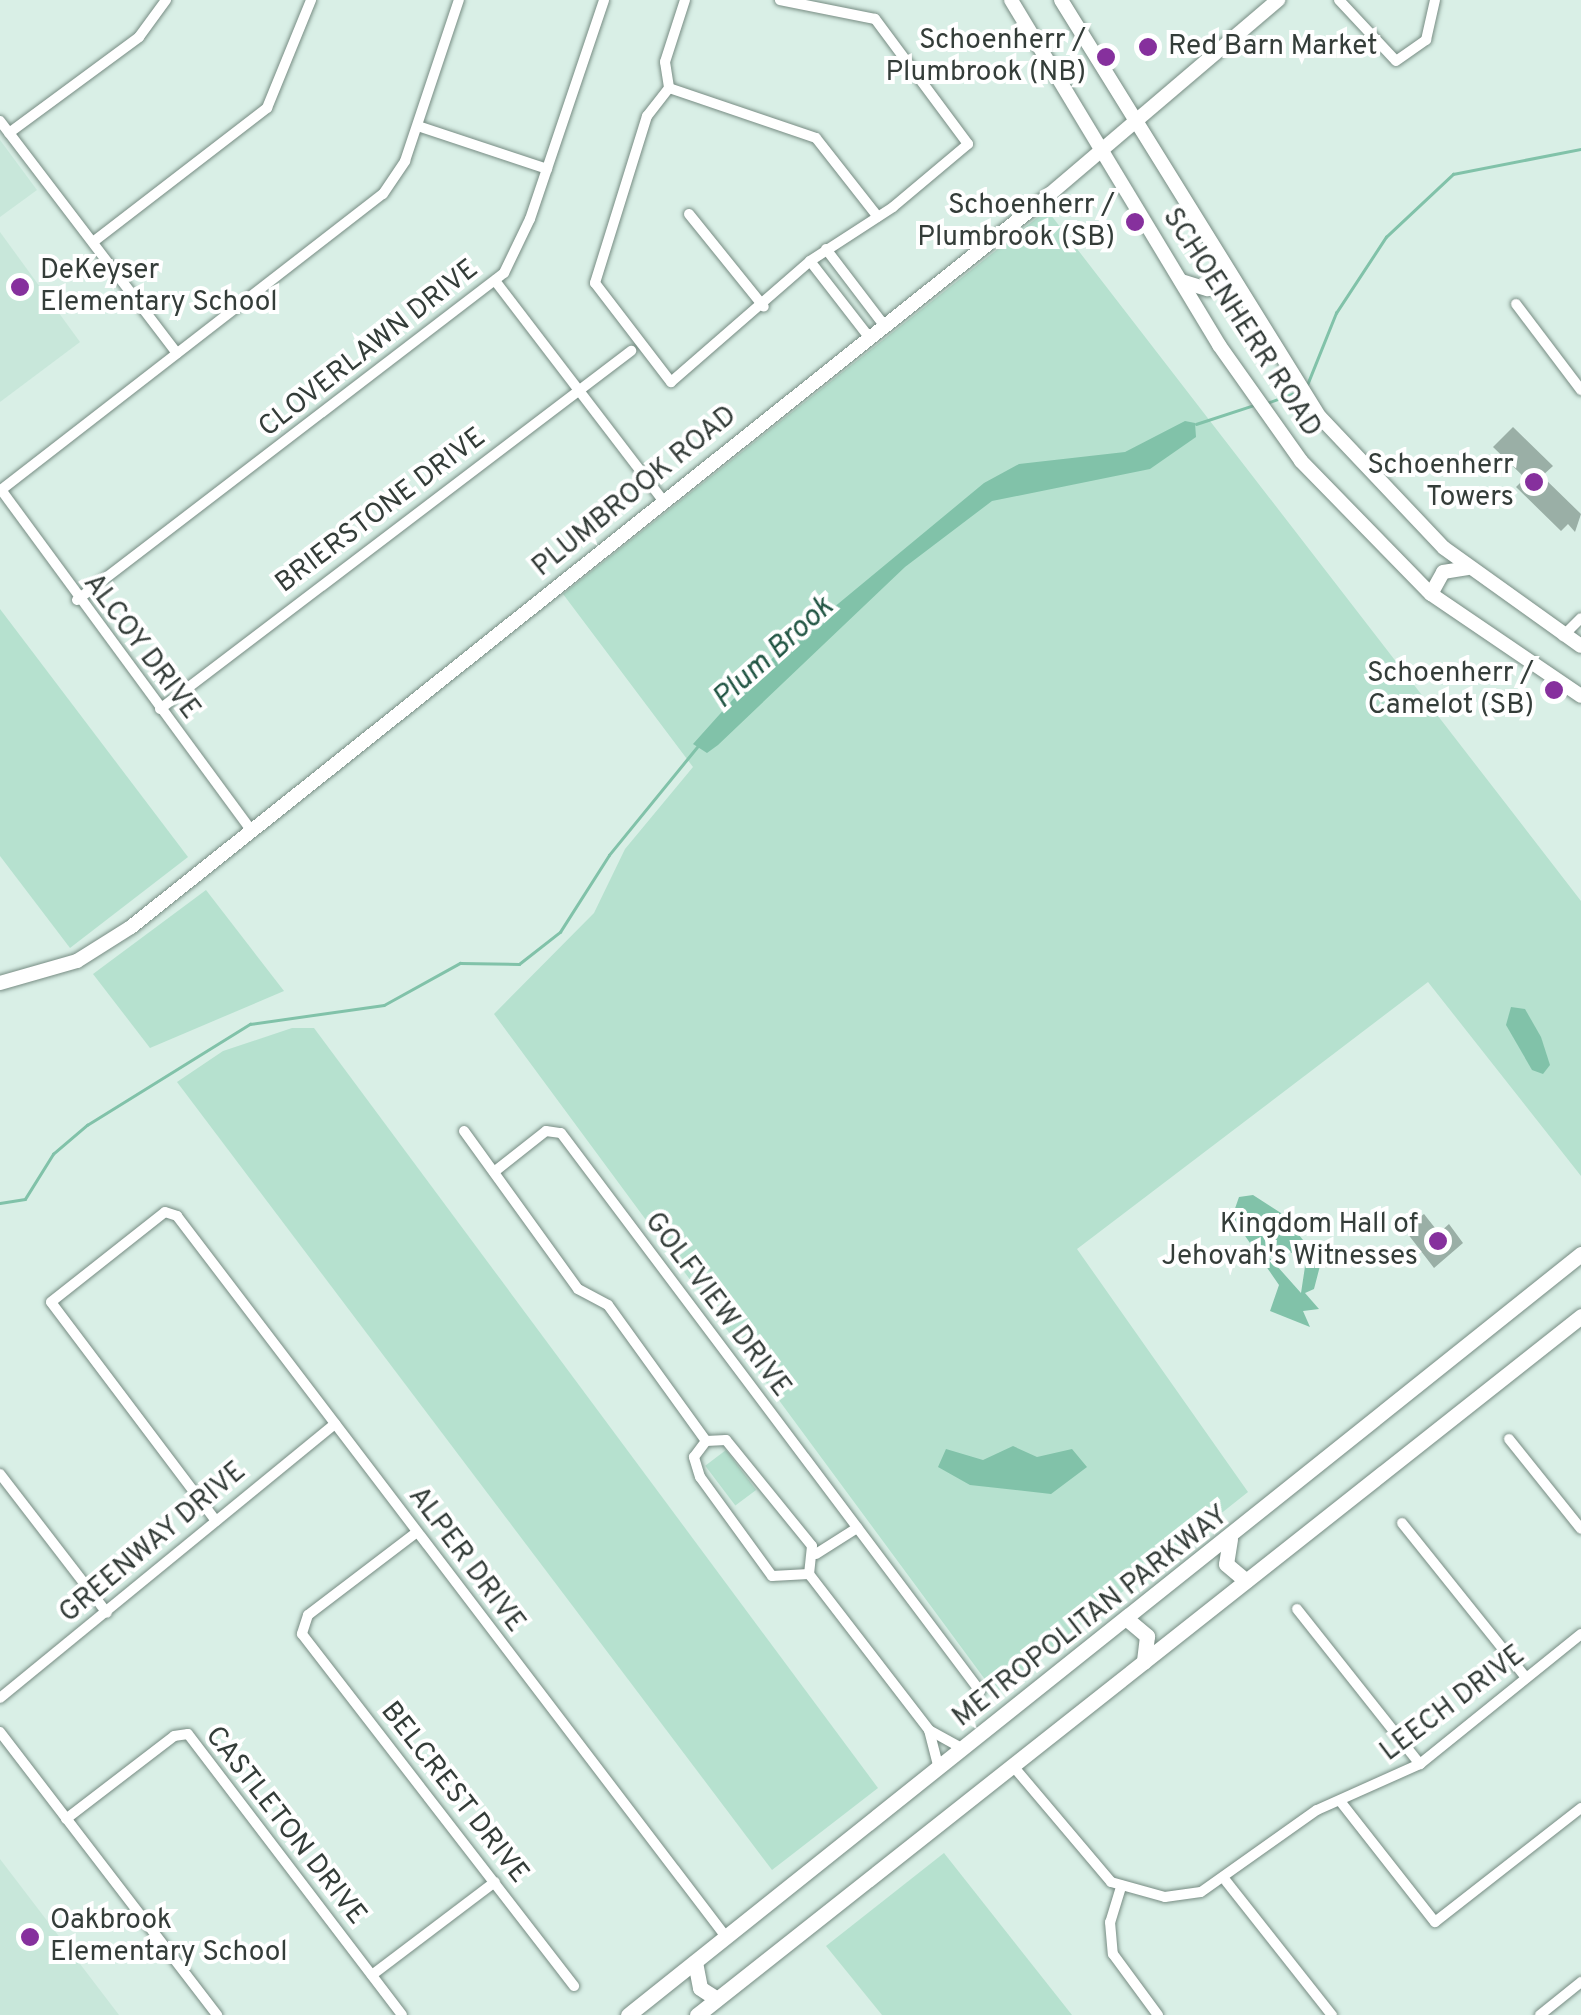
<!DOCTYPE html>
<style>
body{margin:0}
#map{position:relative;width:1581px;height:2015px;overflow:hidden;background:#d9efe6;font-family:Overpass,sans-serif}
div>[style]{position:absolute}
[style*='--x']{left:calc(var(--x)*1px);top:calc(var(--y)*1px);width:calc(var(--w)*1px);rotate:calc(var(--a)*1deg)}
.built>*{inset:0;background:#c8e7da}
.green>*{inset:0;background:#b6e1cf;transform-origin:0 0}
.water>*{inset:0;background:#81c2a9}
.stream>*{height:2.5px;margin:-1.25px;padding:0 1.25px;transform-origin:1.25px;border-radius:1.25px;background:#81c2a9}
.building>*{inset:0;background:#9aafa6}
.roads{filter:drop-shadow(0 0 2px #778c83) drop-shadow(0 0 2px #778c83)}
.street>*{height:10px;margin:-5px;padding:0 5px;transform-origin:5px;border-radius:5px;background:#fff}
.secondary>*{height:14px;margin:-7px;padding:0 7px;transform-origin:7px;border-radius:7px;background:#fff}
.primary>*{height:15px;margin:-7.5px;padding:0 7.5px;transform-origin:7.5px;border-radius:7.5px;background:#fff}
.dots>*{width:28px;height:28px;translate:-50% -50%;box-sizing:border-box;border:5px solid #fff;border-radius:50%}
span{translate:-50% -50%;white-space:nowrap;text-align:center;line-height:1.15;-webkit-text-stroke:8px #fff;paint-order:stroke}
.poi-label{font-size:28px;color:#343d39}
.right{translate:-100% -50%;text-align:right}
.left{translate:0 -50%;text-align:left}
.street-label{font-size:28px;color:#343d39}
.water-label{font-size:30px;color:#225644;font-style:italic}
</style>
<div id="map">
<div class="built">
<div style="clip-path:polygon(0 140px,37px 190px,0 217px)"></div>
<div style="clip-path:polygon(0 232px,80px 342px,0 402px)"></div>
<div style="clip-path:polygon(0 1859px,119px 2015px,0 2015px)"></div>
</div>
<div class="green">
<div style="clip-path:polygon(1047px 210px,1581px 901px,1581px 1176px,1428px 982px,1077px 1249px,1248px 1492px,995px 1693px,494px 1014px,594px 913px,625px 849px,693px 767px,563px 594px)"></div>
<div style="clip-path:polygon(0 609px,188px 857px,70px 948px,0 856px)"></div>
<div style="clip-path:polygon(206px 890px,284px 991px,150px 1048px,93px 974px)"></div>
<div style="clip-path:polygon(292px 1028px,314px 1028px,878px 1788px,772px 1870px,177px 1082px,223px 1051px)"></div>
<div style="left:726px;top:1450px;width:50px;height:26px;rotate:53deg"></div>
<div style="clip-path:polygon(944px 1853px,1072px 2015px,882px 2015px,826px 1946px)"></div>
</div>
<div class="water">
<div style="clip-path:polygon(1185px 421px,1195px 423px,1196px 437px,1150px 469px,992px 501px,905px 567px,718px 745px,707px 753px,693px 744px,763px 666px,984px 483px,1019px 464px,1125px 452px)"></div>
<div style="clip-path:polygon(1511px 1007px,1525px 1009px,1541px 1037px,1550px 1065px,1543px 1074px,1532px 1070px,1506px 1025px)"></div>
<div style="clip-path:polygon(evenodd,1253px 1195px,1281px 1213px,1321px 1262px,1314px 1289px,1305px 1293px,1319px 1309px,1303px 1311px,1310px 1327px,1270px 1311px,1279px 1285px,1232px 1217px,1239px 1197px,1253px 1195px,1260px 1247px,1280px 1247px,1306px 1260px,1301px 1293px,1260px 1247px)"></div>
<div style="clip-path:polygon(1013px 1446px,1037px 1457px,1072px 1449px,1087px 1467px,1051px 1494px,970px 1485px,938px 1467px,946px 1449px,983px 1460px)"></div>
</div>
<div class="stream">
<div style="--x:1307;--y:385;--w:78;--a:-68.1"></div>
<div style="--x:1336;--y:313;--w:91;--a:-56.7"></div>
<div style="--x:1386;--y:237;--w:92;--a:-43.2"></div>
<div style="--x:1453;--y:174;--w:130;--a:-11.1"></div>
<div style="--x:1267;--y:403;--w:32;--a:-20"></div>
<div style="--x:1196;--y:424;--w:61;--a:-18.1"></div>
<div style="--x:0;--y:1203;--w:25;--a:-9"></div>
<div style="--x:25;--y:1199;--w:53;--a:-58.1"></div>
<div style="--x:53;--y:1154;--w:45;--a:-40.5"></div>
<div style="--x:87;--y:1125;--w:192;--a:-31.8"></div>
<div style="--x:250;--y:1024;--w:135;--a:-8.1"></div>
<div style="--x:384;--y:1005;--w:87;--a:-28.9"></div>
<div style="--x:460;--y:963;--w:59;--a:1"></div>
<div style="--x:519;--y:964;--w:52;--a:-38"></div>
<div style="--x:560;--y:932;--w:91;--a:-57.5"></div>
<div style="--x:609;--y:855;--w:139;--a:-50.8"></div>
</div>
<div class="building">
<div style="clip-path:polygon(1513px 427px,1553px 466px,1542px 476px,1581px 514px,1575px 532px,1568px 524px,1561px 531px,1516px 487px,1525px 478px,1493px 447px)"></div>
<div style="clip-path:polygon(1424px 1214px,1439px 1233px,1449px 1224px,1463px 1243px,1434px 1268px,1404px 1229px)"></div>
</div>
<div class="roads">
<div class="street">
<div style="--x:685;--y:0;--w:65;--a:107.9"></div>
<div style="--x:665;--y:62;--w:26;--a:81"></div>
<div style="--x:669;--y:88;--w:36;--a:128"></div>
<div style="--x:647;--y:116;--w:175;--a:107.3"></div>
<div style="--x:595;--y:283;--w:125;--a:52.5"></div>
<div style="--x:671;--y:382;--w:184;--a:-41"></div>
<div style="--x:810;--y:261;--w:99;--a:-33"></div>
<div style="--x:893;--y:207;--w:98;--a:-40"></div>
<div style="--x:968;--y:144;--w:156;--a:-126.6"></div>
<div style="--x:875;--y:19;--w:97;--a:-168.7"></div>
<div style="--x:1339;--y:0;--w:83;--a:46.9"></div>
<div style="--x:1396;--y:61;--w:37;--a:-35"></div>
<div style="--x:1426;--y:40;--w:41;--a:-77.3"></div>
<div style="--x:669;--y:88;--w:155;--a:18.8"></div>
<div style="--x:816;--y:138;--w:100;--a:51.9"></div>
<div style="--x:0;--y:121;--w:292;--a:52.7"></div>
<div style="--x:418;--y:126;--w:136;--a:18.4"></div>
<div style="--x:9;--y:133;--w:162;--a:-36.4"></div>
<div style="--x:139;--y:37;--w:46;--a:-53.9"></div>
<div style="--x:689;--y:214;--w:119;--a:51.1"></div>
<div style="--x:93;--y:242;--w:220;--a:-37.6"></div>
<div style="--x:267;--y:108;--w:117;--a:-67.8"></div>
<div style="--x:826;--y:249;--w:96;--a:52.7"></div>
<div style="--x:810;--y:261;--w:96;--a:52.2"></div>
<div style="--x:496;--y:282;--w:277;--a:52.6"></div>
<div style="--x:1516;--y:304;--w:108;--a:52.9"></div>
<div style="--x:77;--y:600;--w:538;--a:-37.45"></div>
<div style="--x:504;--y:273;--w:60;--a:-64.3"></div>
<div style="--x:530;--y:219;--w:231;--a:-71.3"></div>
<div style="--x:1563;--y:636;--w:25;--a:-45"></div>
<div style="--x:160;--y:709;--w:592;--a:-37.24"></div>
<div style="--x:251;--y:830;--w:422;--a:-126.3"></div>
<div style="--x:1;--y:490;--w:483;--a:-37.8"></div>
<div style="--x:383;--y:194;--w:40;--a:-56"></div>
<div style="--x:405;--y:161;--w:170;--a:-71.5"></div>
<div style="--x:464;--y:1131;--w:195;--a:54.2"></div>
<div style="--x:578;--y:1289;--w:34;--a:28"></div>
<div style="--x:608;--y:1305;--w:168;--a:54.2"></div>
<div style="--x:494;--y:1172;--w:66;--a:-38.3"></div>
<div style="--x:546;--y:1131;--w:15;--a:8"></div>
<div style="--x:561;--y:1133;--w:698;--a:53.1"></div>
<div style="--x:1509;--y:1439;--w:115;--a:51.3"></div>
<div style="--x:726;--y:1440;--w:136;--a:50.9"></div>
<div style="--x:812;--y:1546;--w:28;--a:96"></div>
<div style="--x:809;--y:1574;--w:37;--a:177"></div>
<div style="--x:772;--y:1576;--w:122;--a:-126"></div>
<div style="--x:700;--y:1477;--w:21;--a:-107"></div>
<div style="--x:694;--y:1457;--w:20;--a:-53"></div>
<div style="--x:706;--y:1441;--w:20;--a:-3"></div>
<div style="--x:0;--y:1474;--w:175;--a:52.4"></div>
<div style="--x:216;--y:1521;--w:274;--a:-127"></div>
<div style="--x:51;--y:1302;--w:145;--a:-38.3"></div>
<div style="--x:165;--y:1212;--w:13;--a:18"></div>
<div style="--x:177;--y:1216;--w:906;--a:52.71"></div>
<div style="--x:1402;--y:1523;--w:198;--a:51.3"></div>
<div style="--x:417;--y:1532;--w:137;--a:142.7"></div>
<div style="--x:308;--y:1615;--w:20;--a:108"></div>
<div style="--x:302;--y:1634;--w:445;--a:52.3"></div>
<div style="--x:816;--y:1554;--w:49;--a:-32.4"></div>
<div style="--x:809;--y:1574;--w:197;--a:52.4"></div>
<div style="--x:1297;--y:1609;--w:198;--a:51.6"></div>
<div style="--x:0;--y:1698;--w:433;--a:-39.3"></div>
<div style="--x:0;--y:1732;--w:357;--a:52.5"></div>
<div style="--x:1013;--y:1766;--w:152;--a:49.8"></div>
<div style="--x:1111;--y:1882;--w:56;--a:15.5"></div>
<div style="--x:1165;--y:1897;--w:36;--a:-8"></div>
<div style="--x:1201;--y:1892;--w:142;--a:-35.3"></div>
<div style="--x:1317;--y:1810;--w:113;--a:-24.1"></div>
<div style="--x:1420;--y:1764;--w:207;--a:-38.9"></div>
<div style="--x:939;--y:1769;--w:40;--a:-104.4"></div>
<div style="--x:929;--y:1730;--w:39;--a:29"></div>
<div style="--x:1340;--y:1801;--w:154;--a:51.9"></div>
<div style="--x:1435;--y:1922;--w:185;--a:-38"></div>
<div style="--x:66;--y:1819;--w:136;--a:-37.5"></div>
<div style="--x:174;--y:1736;--w:14;--a:-8"></div>
<div style="--x:188;--y:1734;--w:353;--a:52.7"></div>
<div style="--x:1226;--y:1881;--w:171;--a:51.7"></div>
<div style="--x:1121;--y:1887;--w:37;--a:107"></div>
<div style="--x:1110;--y:1922;--w:32;--a:85"></div>
<div style="--x:1113;--y:1954;--w:76;--a:53.6"></div>
<div style="--x:372;--y:1975;--w:154;--a:-37.1"></div>
<div style="--x:1540;--y:2015;--w:53;--a:-38.8"></div>
</div>
<div class="secondary">
<div style="--x:1011;--y:0;--w:403;--a:58.9"></div>
<div style="--x:1219;--y:345;--w:142;--a:54.7"></div>
<div style="--x:1301;--y:461;--w:186;--a:45.7"></div>
<div style="--x:1431;--y:594;--w:181;--a:34.2"></div>
<div style="--x:1061;--y:0;--w:491;--a:58.2"></div>
<div style="--x:1320;--y:417;--w:180;--a:46.6"></div>
<div style="--x:1444;--y:548;--w:168;--a:35.6"></div>
<div style="--x:1181;--y:281;--w:28;--a:17"></div>
<div style="--x:1208;--y:289;--w:24;--a:-35"></div>
<div style="--x:1431;--y:594;--w:25;--a:-61"></div>
<div style="--x:1443;--y:572;--w:25;--a:-9"></div>
<div style="--x:0;--y:983;--w:80;--a:-15.9"></div>
<div style="--x:77;--y:961;--w:64;--a:-32.2"></div>
<div style="--x:131;--y:927;--w:1166;--a:-38.56"></div>
<div style="--x:1043;--y:200;--w:309;--a:-40.4"></div>
</div>
<div class="primary">
<div style="--x:1230;--y:1539;--w:25;--a:99"></div>
<div style="--x:1226;--y:1564;--w:26;--a:40"></div>
<div style="--x:1128;--y:1620;--w:25;--a:40"></div>
<div style="--x:1147;--y:1636;--w:26;--a:97"></div>
<div style="--x:695;--y:1962;--w:26;--a:79"></div>
<div style="--x:700;--y:1988;--w:20;--a:33"></div>
<div style="--x:628;--y:2015;--w:1220;--a:-38.61"></div>
<div style="--x:697;--y:2015;--w:1127;--a:-38.33"></div>
</div>
</div>
<div class="dots">
<div style="left:1148px;top:47px;background:#86309d"></div>
<div style="left:1106px;top:57px;background:#86309d"></div>
<div style="left:1135px;top:222px;background:#86309d"></div>
<div style="left:20px;top:287px;background:#86309d"></div>
<div style="left:1534px;top:482px;background:#86309d"></div>
<div style="left:1554px;top:690px;background:#86309d"></div>
<div style="left:1438px;top:1241px;background:#86309d"></div>
<div style="left:30px;top:1937px;background:#86309d"></div>
</div>
<div class="poi-label">
<span class="right" style="left:1086px;top:57px">Schoenherr /<br>Plumbrook (NB)</span>
<span class="left" style="left:1168px;top:47px">Red Barn Market</span>
<span class="right" style="left:1115px;top:222px">Schoenherr /<br>Plumbrook (SB)</span>
<span class="left" style="left:40px;top:287px">DeKeyser<br>Elementary School</span>
<span class="right" style="left:1514px;top:482px">Schoenherr<br>Towers</span>
<span class="right" style="left:1534px;top:690px">Schoenherr /<br>Camelot (SB)</span>
<span class="right" style="left:1418px;top:1241px">Kingdom Hall of<br>Jehovah's Witnesses</span>
<span class="left" style="left:50px;top:1937px">Oakbrook<br>Elementary School</span>
</div>
<div class="street-label">
<span style="left:1241px;top:323px;rotate:57deg">SCHOENHERR ROAD</span>
<span style="left:369px;top:349px;rotate:-38deg">CLOVERLAWN DRIVE</span>
<span style="left:635px;top:492px;rotate:-39deg">PLUMBROOK ROAD</span>
<span style="left:381px;top:511px;rotate:-37deg">BRIERSTONE DRIVE</span>
<span style="left:141px;top:647px;rotate:53deg">ALCOY DRIVE</span>
<span style="left:717px;top:1305px;rotate:53deg">GOLFVIEW DRIVE</span>
<span style="left:153px;top:1543px;rotate:-40deg">GREENWAY DRIVE</span>
<span style="left:466px;top:1560px;rotate:53deg">ALPER DRIVE</span>
<span style="left:1091px;top:1617px;rotate:-38deg">METROPOLITAN PARKWAY</span>
<span style="left:1453px;top:1704px;rotate:-37deg">LEECH DRIVE</span>
<span style="left:454px;top:1793px;rotate:52deg">BELCREST DRIVE</span>
<span style="left:285px;top:1826px;rotate:52deg">CASTLETON DRIVE</span>
</div>
<div class="water-label">
<span style="left:774px;top:654px;rotate:-42deg">Plum Brook</span>
</div>
</div>
